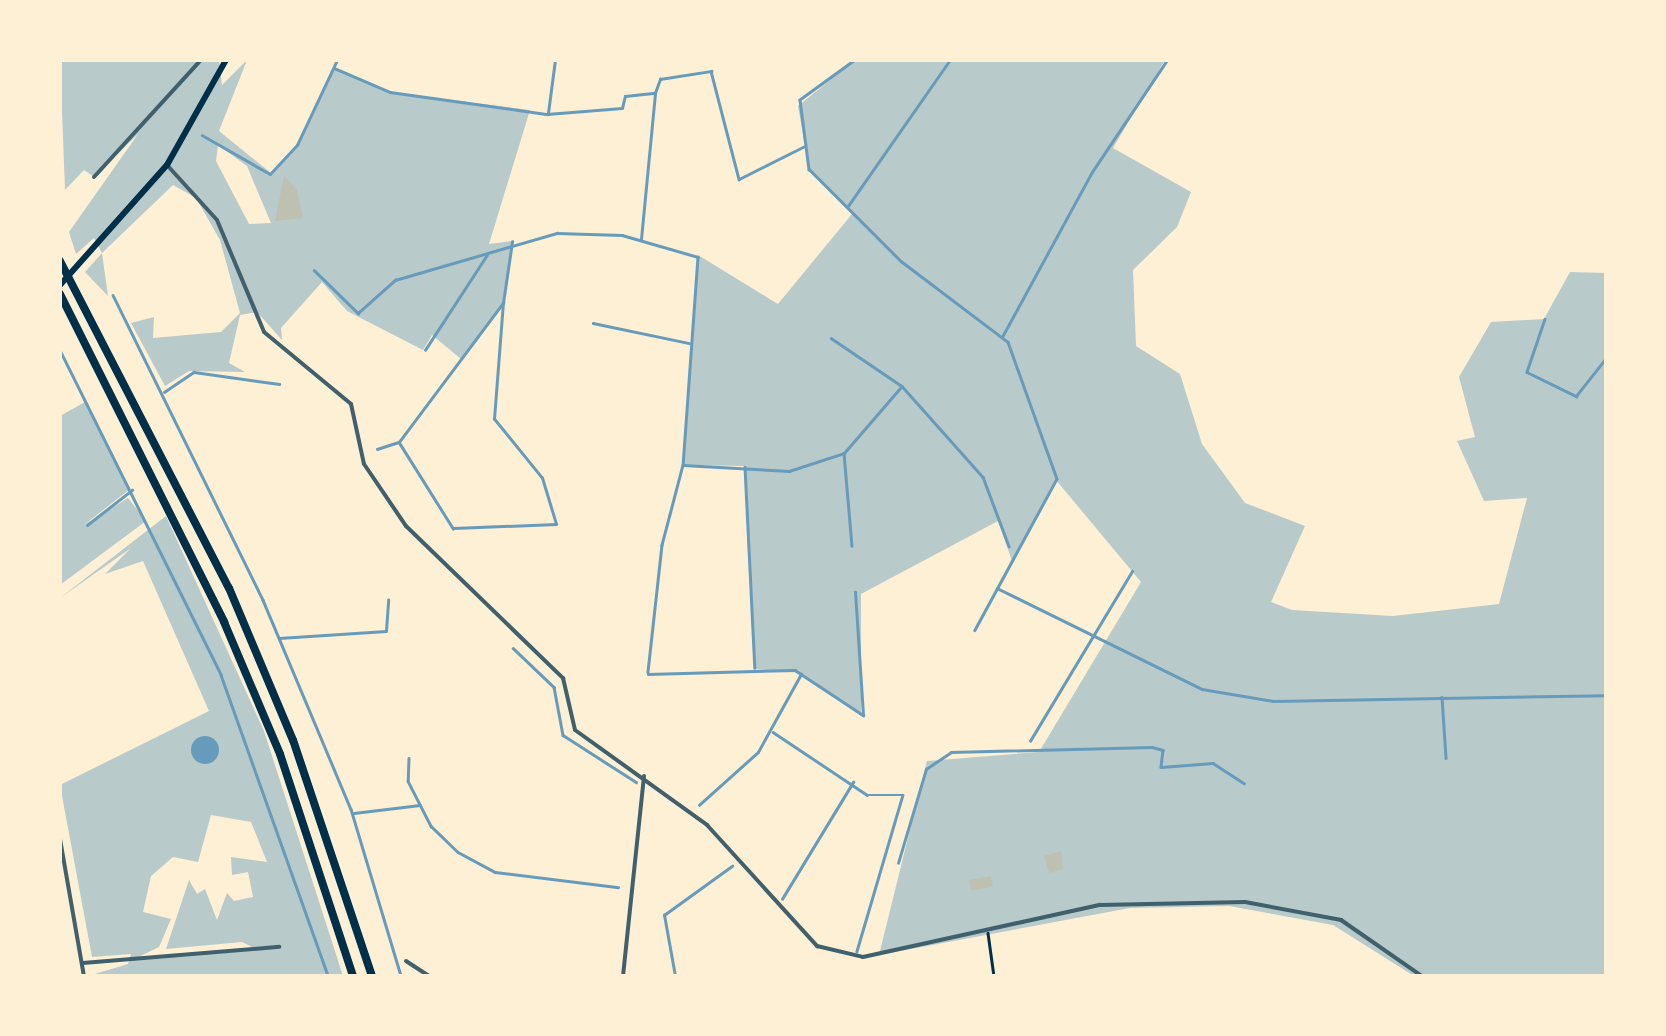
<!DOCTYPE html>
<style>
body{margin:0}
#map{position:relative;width:1666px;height:1036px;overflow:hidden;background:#fdf0d5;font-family:"PT Serif",serif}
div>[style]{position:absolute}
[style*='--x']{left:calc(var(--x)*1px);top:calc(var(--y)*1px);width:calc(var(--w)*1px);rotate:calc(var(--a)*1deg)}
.green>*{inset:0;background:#b9caca}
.water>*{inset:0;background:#669bbc}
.round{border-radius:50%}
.stream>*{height:2.5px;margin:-1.25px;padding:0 1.25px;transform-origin:1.25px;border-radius:1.25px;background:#669bbc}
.building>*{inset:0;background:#bec0b2;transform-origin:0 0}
.path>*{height:2.5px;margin:-1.25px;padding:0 1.25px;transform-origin:1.25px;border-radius:1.25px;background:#003049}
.minor>*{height:4px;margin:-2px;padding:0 2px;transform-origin:2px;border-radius:2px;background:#3f606c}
.primary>*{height:6px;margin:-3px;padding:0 3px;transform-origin:3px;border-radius:3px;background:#003049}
.motorway>*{height:8px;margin:-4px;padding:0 4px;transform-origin:4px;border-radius:4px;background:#003049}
span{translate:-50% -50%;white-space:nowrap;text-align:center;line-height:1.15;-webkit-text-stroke:10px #fdf0d5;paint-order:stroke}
.frame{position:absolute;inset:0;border:62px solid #fdf0d5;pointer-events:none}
</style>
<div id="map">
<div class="green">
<div style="clip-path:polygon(evenodd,60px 60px,219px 60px,222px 85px,247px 60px,219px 131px,271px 173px,297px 145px,334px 68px,390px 92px,530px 110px,489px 244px,512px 241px,503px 303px,461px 359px,432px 335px,423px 350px,347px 311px,322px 282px,281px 328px,282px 340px,257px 312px,240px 315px,229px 363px,245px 372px,189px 371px,165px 386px,131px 323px,154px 317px,153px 338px,221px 332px,240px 313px,220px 240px,196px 198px,173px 185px,102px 253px,108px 296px,85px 272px,102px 253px,94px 238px,76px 254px,69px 232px,138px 134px,94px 177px,84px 170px,65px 190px,60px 60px,218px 145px,247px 166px,271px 223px,249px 224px,216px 161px,218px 145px)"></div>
<div style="clip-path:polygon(855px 60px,1165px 60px,1113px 148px,1191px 192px,1177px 227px,1133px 270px,1136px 346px,1180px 374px,1202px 444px,1245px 503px,1305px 526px,1271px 602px,1292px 610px,1393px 616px,1499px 604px,1527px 498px,1484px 501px,1457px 441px,1475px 437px,1459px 377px,1491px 322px,1544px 319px,1570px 272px,1606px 273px,1606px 976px,1414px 976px,1333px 925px,1229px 906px,1130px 908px,879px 955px,927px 761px,1039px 752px,1141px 582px,1056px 480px,1012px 561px,998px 521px,861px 594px,861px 716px,802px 673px,755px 669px,745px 466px,683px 465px,698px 255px,778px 304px,852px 214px,809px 169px,798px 106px)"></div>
<div style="clip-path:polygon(85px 402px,130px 489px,84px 525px,128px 498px,146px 521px,60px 585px,60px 416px)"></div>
<div style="clip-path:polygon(evenodd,166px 516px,264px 731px,343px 976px,88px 976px,128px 964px,131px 954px,92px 957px,60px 785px,209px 711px,143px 561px,105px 574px,131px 548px,60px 598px,166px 516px,211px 815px,251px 822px,267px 862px,231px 857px,232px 875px,248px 872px,253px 897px,234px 901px,227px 893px,217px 920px,205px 889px,197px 894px,189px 880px,166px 949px,242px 942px,258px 950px,132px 960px,159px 947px,171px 919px,143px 912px,151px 876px,173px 857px,198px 862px,211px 815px)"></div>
</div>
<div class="water">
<div class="round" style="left:191px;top:736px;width:28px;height:28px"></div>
</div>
<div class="stream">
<div style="--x:855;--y:60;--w:68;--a:144"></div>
<div style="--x:800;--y:100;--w:70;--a:82.6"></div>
<div style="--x:809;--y:169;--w:130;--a:45"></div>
<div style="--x:901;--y:261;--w:134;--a:37.1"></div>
<div style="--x:1008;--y:342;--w:145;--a:70.3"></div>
<div style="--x:1057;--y:479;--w:172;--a:118.5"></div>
<div style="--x:334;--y:68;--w:61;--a:23.2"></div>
<div style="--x:390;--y:92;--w:159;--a:8"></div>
<div style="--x:547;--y:114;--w:75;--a:-4.6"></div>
<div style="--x:622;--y:108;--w:12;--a:-76"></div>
<div style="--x:625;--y:96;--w:30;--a:-6"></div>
<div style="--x:655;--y:93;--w:15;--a:-70"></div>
<div style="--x:660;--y:79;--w:52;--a:-8.9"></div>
<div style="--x:711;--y:71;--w:112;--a:75.5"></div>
<div style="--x:739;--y:179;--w:72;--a:-26.6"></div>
<div style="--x:548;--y:113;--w:53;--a:-82.5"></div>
<div style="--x:202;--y:135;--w:78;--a:29.8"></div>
<div style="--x:270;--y:174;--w:40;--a:-47"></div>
<div style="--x:297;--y:145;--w:94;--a:-64.8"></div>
<div style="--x:848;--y:206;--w:178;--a:-55.1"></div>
<div style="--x:641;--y:239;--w:147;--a:-84.5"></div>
<div style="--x:314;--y:270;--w:62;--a:44.3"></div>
<div style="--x:358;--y:313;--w:50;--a:-41.7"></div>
<div style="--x:395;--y:280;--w:169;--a:-16.2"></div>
<div style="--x:557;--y:233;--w:65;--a:1.8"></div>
<div style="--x:622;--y:235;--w:79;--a:16.1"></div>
<div style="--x:698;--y:257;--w:209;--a:94.1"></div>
<div style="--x:683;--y:465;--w:83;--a:104.7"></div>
<div style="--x:662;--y:545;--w:128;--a:96.3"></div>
<div style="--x:113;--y:295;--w:340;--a:63.8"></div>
<div style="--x:263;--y:600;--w:227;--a:67.2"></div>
<div style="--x:351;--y:809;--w:174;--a:73.3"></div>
<div style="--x:1545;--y:319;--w:56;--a:108.8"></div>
<div style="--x:1527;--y:372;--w:55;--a:26.1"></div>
<div style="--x:1576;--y:396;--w:48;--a:-51.7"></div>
<div style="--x:593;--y:323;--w:98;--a:11.8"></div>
<div style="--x:1002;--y:337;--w:188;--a:-61.4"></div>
<div style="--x:1092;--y:172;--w:135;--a:-56.2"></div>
<div style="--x:831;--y:338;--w:86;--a:34.1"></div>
<div style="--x:902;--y:386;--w:122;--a:48.3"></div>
<div style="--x:983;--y:477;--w:74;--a:69.4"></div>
<div style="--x:425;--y:350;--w:113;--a:-56.9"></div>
<div style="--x:61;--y:352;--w:360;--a:63.6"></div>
<div style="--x:221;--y:675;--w:319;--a:70.4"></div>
<div style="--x:164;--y:392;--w:36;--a:-34"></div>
<div style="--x:194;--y:372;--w:86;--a:8"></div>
<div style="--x:399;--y:442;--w:102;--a:57.9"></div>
<div style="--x:453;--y:528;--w:103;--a:-2.2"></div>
<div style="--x:556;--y:524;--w:48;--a:-106.9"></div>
<div style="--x:542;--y:478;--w:76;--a:-129.1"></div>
<div style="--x:494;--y:419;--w:116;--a:-85.6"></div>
<div style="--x:377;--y:449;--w:23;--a:-18"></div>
<div style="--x:399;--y:442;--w:174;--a:-53.2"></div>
<div style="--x:503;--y:303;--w:62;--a:-81.6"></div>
<div style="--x:844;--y:453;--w:93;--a:85.1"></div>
<div style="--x:683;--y:465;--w:106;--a:3.2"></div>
<div style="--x:789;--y:471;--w:58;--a:-18.1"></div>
<div style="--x:844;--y:453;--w:87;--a:-49.2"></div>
<div style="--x:745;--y:467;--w:201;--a:87.2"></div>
<div style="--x:87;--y:525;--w:57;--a:-37.9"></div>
<div style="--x:997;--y:588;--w:229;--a:26.2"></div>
<div style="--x:1202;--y:689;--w:72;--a:9.6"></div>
<div style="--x:1273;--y:701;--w:333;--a:-1"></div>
<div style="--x:279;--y:638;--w:107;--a:-3.7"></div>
<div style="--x:386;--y:631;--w:31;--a:-86"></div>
<div style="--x:513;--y:648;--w:57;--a:43.6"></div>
<div style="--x:554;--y:687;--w:49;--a:79.4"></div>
<div style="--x:563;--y:735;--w:87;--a:32.8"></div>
<div style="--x:648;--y:674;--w:147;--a:-1.6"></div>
<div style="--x:795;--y:670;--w:82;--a:33.5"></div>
<div style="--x:863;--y:715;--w:123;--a:-93.7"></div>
<div style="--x:1442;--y:697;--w:61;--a:86.2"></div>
<div style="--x:773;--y:732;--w:113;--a:33.8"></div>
<div style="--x:867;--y:795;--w:36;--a:0"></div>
<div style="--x:903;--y:795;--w:163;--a:106.4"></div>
<div style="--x:1030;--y:741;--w:198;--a:-59"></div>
<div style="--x:409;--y:758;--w:23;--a:92"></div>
<div style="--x:408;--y:781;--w:51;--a:62.9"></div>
<div style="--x:431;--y:826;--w:37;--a:44"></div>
<div style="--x:458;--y:852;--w:42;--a:28.4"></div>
<div style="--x:495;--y:872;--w:124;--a:7"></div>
<div style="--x:699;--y:805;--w:79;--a:-41.9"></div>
<div style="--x:758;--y:752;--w:89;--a:-61.1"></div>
<div style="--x:354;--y:813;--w:66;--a:-6.9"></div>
<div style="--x:898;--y:863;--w:98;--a:-73.4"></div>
<div style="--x:926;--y:769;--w:30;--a:-34"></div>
<div style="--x:951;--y:752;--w:201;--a:-1.4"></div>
<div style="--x:1152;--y:747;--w:11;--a:15"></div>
<div style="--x:1163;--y:750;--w:17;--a:97"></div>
<div style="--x:1161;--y:767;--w:52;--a:-4.4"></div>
<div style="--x:1213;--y:763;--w:37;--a:33"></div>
<div style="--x:782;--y:899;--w:137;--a:-58.7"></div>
<div style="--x:675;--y:976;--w:62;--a:-100.2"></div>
<div style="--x:664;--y:915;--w:84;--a:-35.8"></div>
</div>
<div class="building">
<div style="clip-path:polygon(284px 176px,297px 190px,303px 218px,275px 221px)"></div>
<div style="clip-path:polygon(1061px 851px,1063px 869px,1049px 873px,1044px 856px)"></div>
<div style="left:991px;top:876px;width:11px;height:22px;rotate:80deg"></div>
</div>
<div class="path">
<div style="--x:988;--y:933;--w:43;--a:82.1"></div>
</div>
<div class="minor">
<div style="--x:167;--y:165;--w:74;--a:47.7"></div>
<div style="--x:217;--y:220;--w:121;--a:67.2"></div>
<div style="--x:264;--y:332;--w:113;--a:39.6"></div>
<div style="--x:351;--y:404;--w:61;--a:77.8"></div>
<div style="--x:364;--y:464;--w:75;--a:55.9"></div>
<div style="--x:406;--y:526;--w:219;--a:44.1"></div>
<div style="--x:563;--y:678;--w:53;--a:77"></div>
<div style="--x:575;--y:730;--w:163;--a:35.7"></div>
<div style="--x:707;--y:825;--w:164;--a:47.7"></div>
<div style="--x:817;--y:946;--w:47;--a:13.4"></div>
<div style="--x:863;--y:957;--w:243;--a:-12.4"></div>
<div style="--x:1100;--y:905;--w:145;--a:-1.2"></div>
<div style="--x:1245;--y:902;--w:98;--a:10.6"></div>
<div style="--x:1341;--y:920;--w:98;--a:34.7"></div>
<div style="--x:94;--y:177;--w:159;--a:-47.6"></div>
<div style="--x:60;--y:839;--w:139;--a:80.1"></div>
<div style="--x:406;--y:961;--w:27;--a:33"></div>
<div style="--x:83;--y:963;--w:197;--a:-4.7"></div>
<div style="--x:623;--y:976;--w:201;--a:-84"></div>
</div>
<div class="primary">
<div style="--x:60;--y:285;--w:161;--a:-48.3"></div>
<div style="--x:167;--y:165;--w:120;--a:-60.7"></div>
</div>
<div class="motorway">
<div style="--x:60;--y:261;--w:368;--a:62.7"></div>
<div style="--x:229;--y:588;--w:165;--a:67.2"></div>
<div style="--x:293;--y:740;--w:249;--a:71.5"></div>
<div style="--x:60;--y:294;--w:367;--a:63.4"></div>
<div style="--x:224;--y:622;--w:143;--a:67"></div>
<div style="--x:280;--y:754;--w:234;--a:71.8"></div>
</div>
<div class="frame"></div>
</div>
